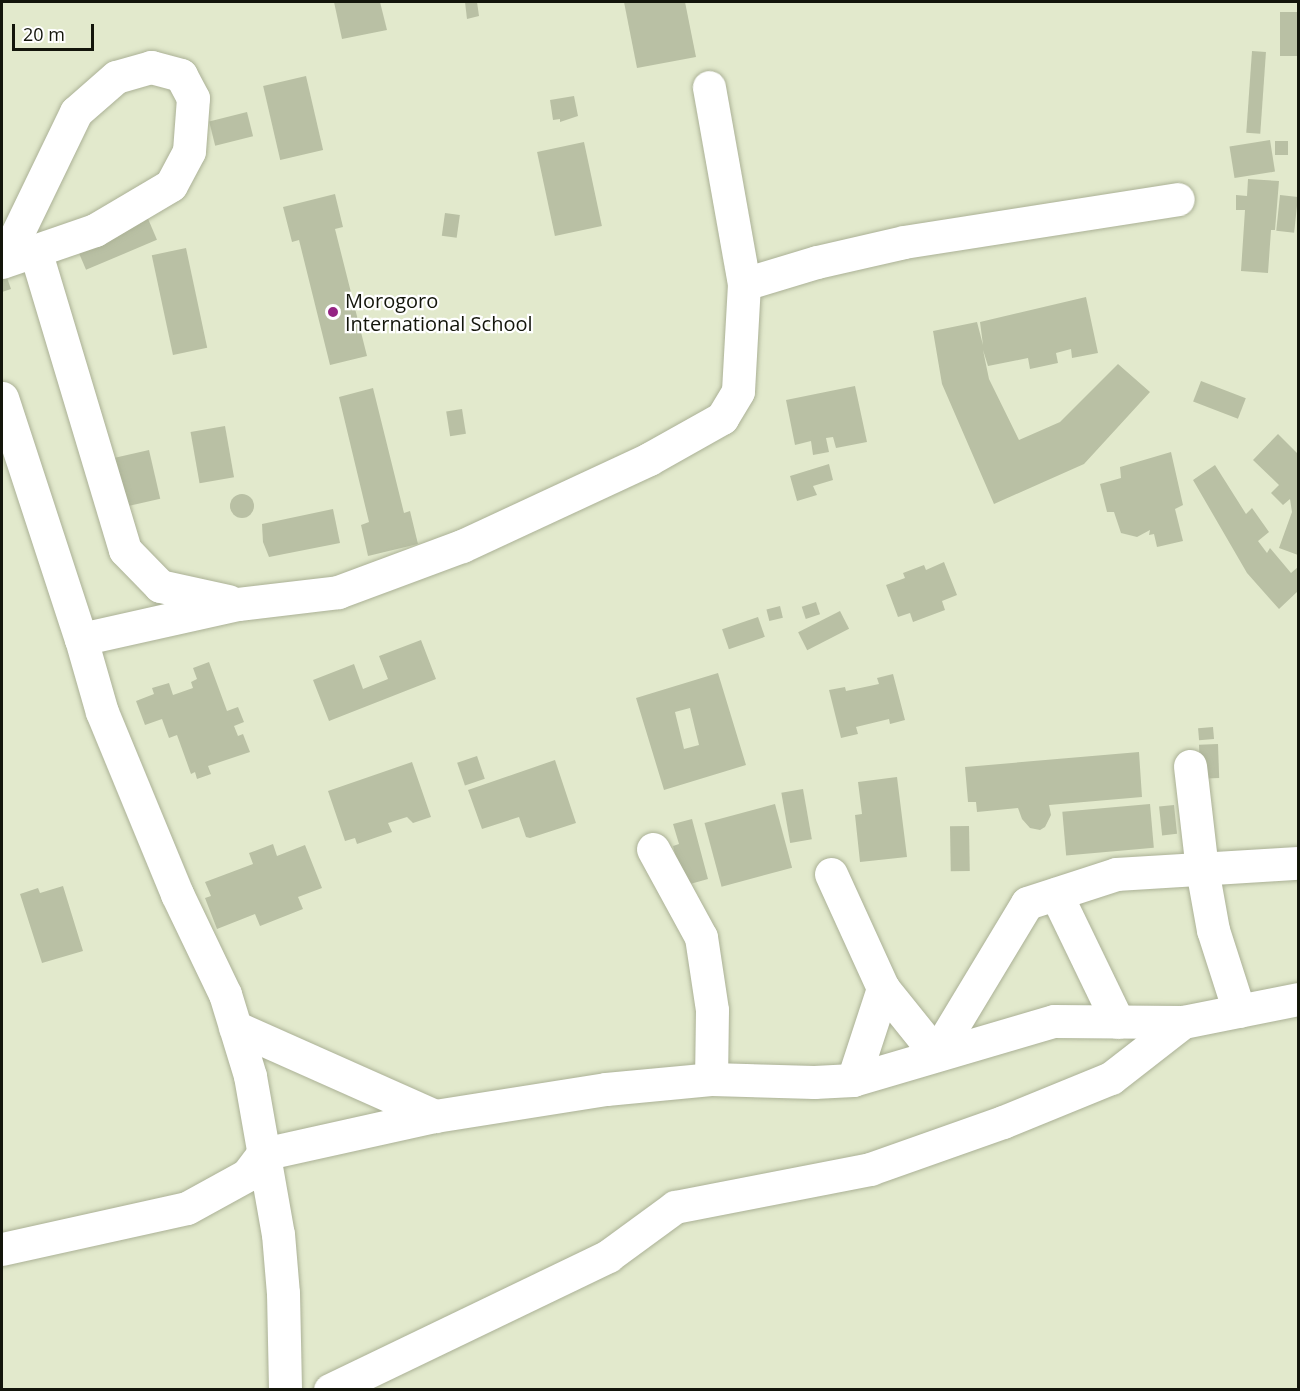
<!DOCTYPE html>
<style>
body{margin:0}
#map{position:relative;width:1300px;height:1391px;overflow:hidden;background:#e2e9cc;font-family:"Open Sans",sans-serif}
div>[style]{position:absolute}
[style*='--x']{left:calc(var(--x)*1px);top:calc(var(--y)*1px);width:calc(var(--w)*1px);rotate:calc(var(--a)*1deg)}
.building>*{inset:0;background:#b9c0a4;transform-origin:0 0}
.round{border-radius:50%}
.roads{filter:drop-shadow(0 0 2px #abb196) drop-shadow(0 0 2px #abb196)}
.minor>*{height:33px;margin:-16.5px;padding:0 16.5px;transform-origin:16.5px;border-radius:16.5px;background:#fff}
.dots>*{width:16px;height:16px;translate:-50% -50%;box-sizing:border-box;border:3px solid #fff;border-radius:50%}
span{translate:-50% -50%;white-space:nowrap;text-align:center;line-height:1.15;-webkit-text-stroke:4.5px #fff;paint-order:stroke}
.poi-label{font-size:20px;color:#13150b}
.left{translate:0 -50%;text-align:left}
.frame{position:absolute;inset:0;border:3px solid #13150b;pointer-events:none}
.scale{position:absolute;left:12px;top:24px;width:82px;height:27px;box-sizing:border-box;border:3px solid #13150b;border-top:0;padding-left:8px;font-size:18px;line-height:21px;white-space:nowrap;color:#13150b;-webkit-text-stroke:4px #fff;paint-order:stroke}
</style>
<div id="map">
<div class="building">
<div style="clip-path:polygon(334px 2px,380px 2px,387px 30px,342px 39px)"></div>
<div style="clip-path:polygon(465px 2px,477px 2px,479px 16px,467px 19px)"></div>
<div style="clip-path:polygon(624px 2px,685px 2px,696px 57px,637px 68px)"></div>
<div style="left:1280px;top:12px;width:18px;height:44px"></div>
<div style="left:1252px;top:51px;width:14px;height:82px;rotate:4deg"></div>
<div style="left:306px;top:76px;width:76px;height:44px;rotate:77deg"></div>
<div style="clip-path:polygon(574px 96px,578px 116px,560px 122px,560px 119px,553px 120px,550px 100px)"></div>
<div style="left:247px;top:112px;width:25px;height:39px;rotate:76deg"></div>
<div style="left:1270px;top:140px;width:32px;height:41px;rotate:81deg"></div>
<div style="left:1275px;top:141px;width:13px;height:14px"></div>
<div style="left:584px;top:142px;width:86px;height:48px;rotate:78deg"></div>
<div style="clip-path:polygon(1248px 179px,1279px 181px,1275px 230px,1271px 230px,1268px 273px,1241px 271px,1245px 210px,1236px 210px,1236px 195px,1247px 196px)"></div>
<div style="clip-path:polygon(335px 194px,343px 227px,335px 229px,367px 356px,330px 365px,299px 240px,292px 242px,283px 207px)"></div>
<div style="left:1280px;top:195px;width:18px;height:36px;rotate:6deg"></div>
<div style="left:445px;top:213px;width:15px;height:23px;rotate:8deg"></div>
<div style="left:146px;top:214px;width:28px;height:77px;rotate:67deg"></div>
<div style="left:186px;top:248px;width:102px;height:35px;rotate:78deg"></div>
<div style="clip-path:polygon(5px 272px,11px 289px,2px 292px,2px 273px)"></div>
<div style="clip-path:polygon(1086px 297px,1098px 353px,1072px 358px,1071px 349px,1056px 353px,1058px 363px,1030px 369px,1028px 358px,988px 366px,983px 350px,989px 379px,1019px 440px,1060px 422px,1118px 364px,1150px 392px,1084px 464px,994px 504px,942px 384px,933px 331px,977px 322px,983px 345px,980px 322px)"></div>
<div style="left:1201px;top:381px;width:48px;height:22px;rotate:21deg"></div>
<div style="clip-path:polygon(855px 386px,867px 442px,836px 448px,833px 437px,826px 438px,829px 452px,813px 455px,811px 441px,795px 445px,786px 400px)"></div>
<div style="clip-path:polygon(373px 388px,404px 513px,410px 511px,418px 544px,368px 556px,361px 525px,369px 522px,339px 397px)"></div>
<div style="left:462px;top:409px;width:25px;height:16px;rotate:81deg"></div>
<div style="left:225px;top:426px;width:52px;height:35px;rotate:80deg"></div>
<div style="clip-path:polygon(1278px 434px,1298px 454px,1298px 555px,1279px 548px,1292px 512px,1290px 499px,1283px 505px,1271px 493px,1279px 485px,1253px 460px)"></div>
<div style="left:149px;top:450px;width:50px;height:36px;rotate:77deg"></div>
<div style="clip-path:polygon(1171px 452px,1183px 505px,1175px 509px,1183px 541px,1157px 547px,1154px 534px,1149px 535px,1150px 530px,1137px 537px,1121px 533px,1114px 512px,1107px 512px,1100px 484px,1121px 478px,1120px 467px)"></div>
<div style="clip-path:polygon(829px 464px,833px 480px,813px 486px,817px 495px,797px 501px,790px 476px)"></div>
<div style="clip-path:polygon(1215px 465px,1246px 514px,1252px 508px,1269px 532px,1258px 541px,1267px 553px,1270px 548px,1291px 573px,1298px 567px,1298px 591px,1279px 609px,1247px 573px,1193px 480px)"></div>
<div class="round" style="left:230px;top:494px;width:24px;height:24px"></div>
<div style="clip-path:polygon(333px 509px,340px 543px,269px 557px,263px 542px,262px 524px)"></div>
<div style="clip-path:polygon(944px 562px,957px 595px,942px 601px,945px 610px,913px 622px,910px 613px,898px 617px,886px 585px,905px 578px,903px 573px,924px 565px,926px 570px)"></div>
<div style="left:816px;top:602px;width:13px;height:15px;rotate:72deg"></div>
<div style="left:780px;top:606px;width:12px;height:14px;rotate:76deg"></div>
<div style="left:840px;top:611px;width:20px;height:47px;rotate:63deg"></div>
<div style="left:758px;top:617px;width:21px;height:38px;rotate:71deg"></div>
<div style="clip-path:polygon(421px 640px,436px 679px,329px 721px,313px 680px,354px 664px,363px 689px,388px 679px,379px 656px)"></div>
<div style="clip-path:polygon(209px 662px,227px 711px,238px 707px,244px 722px,234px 726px,238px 736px,243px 734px,250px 752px,208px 766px,211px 774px,197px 779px,195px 772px,191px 774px,177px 735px,169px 738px,162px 719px,145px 725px,136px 701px,154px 694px,152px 688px,169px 683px,173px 695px,193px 688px,191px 682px,197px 679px,193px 668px)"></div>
<div style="clip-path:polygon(evenodd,718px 673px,746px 765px,664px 790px,636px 698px,718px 673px,690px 708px,699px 745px,684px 749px,675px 712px,690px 708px)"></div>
<div style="clip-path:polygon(893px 674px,905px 720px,890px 724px,889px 719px,856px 727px,858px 734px,841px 738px,829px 690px,845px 687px,846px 691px,879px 684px,877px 678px)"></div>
<div style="left:1213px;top:727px;width:12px;height:15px;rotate:85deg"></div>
<div style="left:1218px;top:744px;width:34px;height:19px;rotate:88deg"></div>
<div style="clip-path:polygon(1139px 752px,1142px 797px,1049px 805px,1051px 815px,1045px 827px,1040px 830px,1030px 828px,1022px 819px,1018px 808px,977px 812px,976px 802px,968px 802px,965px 767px)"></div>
<div style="left:477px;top:756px;width:24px;height:21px;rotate:71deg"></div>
<div style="clip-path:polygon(555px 760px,576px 823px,530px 838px,526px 837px,519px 817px,482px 829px,468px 790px)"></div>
<div style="clip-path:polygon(412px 762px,431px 817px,413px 823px,407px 817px,388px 823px,392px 832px,357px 844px,355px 838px,345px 841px,328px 791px)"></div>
<div style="clip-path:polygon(897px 777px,907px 857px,860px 862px,855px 815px,862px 814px,858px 782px)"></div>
<div style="left:803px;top:789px;width:51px;height:22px;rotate:80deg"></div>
<div style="left:775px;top:804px;width:66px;height:73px;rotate:75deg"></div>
<div style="left:1150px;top:804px;width:44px;height:88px;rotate:85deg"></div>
<div style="left:1174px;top:805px;width:29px;height:15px;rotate:84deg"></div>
<div style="clip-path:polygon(692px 819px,708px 879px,683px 886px,673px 846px,679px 844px,673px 824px)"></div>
<div style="left:969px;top:826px;width:45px;height:19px;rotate:89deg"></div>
<div style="clip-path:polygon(273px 844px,277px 856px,305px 845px,322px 888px,298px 897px,303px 909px,260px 926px,255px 914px,217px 929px,205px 898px,211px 896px,205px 882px,253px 864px,249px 853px)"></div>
<div style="clip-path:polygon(63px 886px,83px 951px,42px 963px,20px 894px,38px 888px,40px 893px)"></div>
</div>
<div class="roads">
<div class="minor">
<div style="--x:35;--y:250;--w:313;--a:73.3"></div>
<div style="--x:125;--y:550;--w:50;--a:45.8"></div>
<div style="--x:160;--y:586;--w:70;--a:12.4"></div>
<div style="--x:2;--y:262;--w:98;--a:-19"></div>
<div style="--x:95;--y:230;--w:88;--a:-30.6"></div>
<div style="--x:171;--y:185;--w:38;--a:-62"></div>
<div style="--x:189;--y:151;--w:53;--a:-85.7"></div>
<div style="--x:193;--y:98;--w:26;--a:-118"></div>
<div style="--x:181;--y:75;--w:31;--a:-165"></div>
<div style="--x:151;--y:67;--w:36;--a:164"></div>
<div style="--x:116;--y:77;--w:53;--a:138.8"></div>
<div style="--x:76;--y:112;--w:165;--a:115.8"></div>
<div style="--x:744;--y:284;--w:76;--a:-16.8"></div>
<div style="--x:817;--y:262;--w:89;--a:-12.9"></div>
<div style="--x:904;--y:242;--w:277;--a:-8.9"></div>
<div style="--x:2;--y:398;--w:254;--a:71.9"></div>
<div style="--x:81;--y:639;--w:76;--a:74"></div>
<div style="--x:102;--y:712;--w:197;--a:67.6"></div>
<div style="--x:177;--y:894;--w:111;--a:64.4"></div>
<div style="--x:225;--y:994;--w:86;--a:73"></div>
<div style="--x:250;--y:1076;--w:160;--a:80"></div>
<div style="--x:278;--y:1234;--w:59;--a:85.2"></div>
<div style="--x:283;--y:1293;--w:97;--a:88.8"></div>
<div style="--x:81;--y:639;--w:161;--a:-12.6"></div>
<div style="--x:238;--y:604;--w:101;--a:-6.8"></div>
<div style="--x:338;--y:592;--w:132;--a:-20.4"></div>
<div style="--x:462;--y:546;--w:206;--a:-24.9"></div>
<div style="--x:649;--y:459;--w:84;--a:-29.3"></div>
<div style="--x:722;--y:418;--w:31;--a:-59"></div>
<div style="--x:738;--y:391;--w:107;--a:-86.8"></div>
<div style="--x:744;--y:284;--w:200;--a:-100.1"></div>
<div style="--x:1190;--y:766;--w:104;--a:83.4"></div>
<div style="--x:1202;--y:869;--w:62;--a:79.8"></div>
<div style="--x:1213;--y:930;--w:85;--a:72.2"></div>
<div style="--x:653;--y:849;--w:100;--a:61.4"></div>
<div style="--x:701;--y:937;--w:74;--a:81.4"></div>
<div style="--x:712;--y:1010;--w:69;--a:90.8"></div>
<div style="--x:831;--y:874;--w:125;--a:65.5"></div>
<div style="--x:883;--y:988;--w:85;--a:51.2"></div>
<div style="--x:936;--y:1054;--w:176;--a:-58.9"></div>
<div style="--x:1027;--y:903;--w:94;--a:-18"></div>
<div style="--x:1116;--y:874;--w:182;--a:-3.5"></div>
<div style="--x:1056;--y:894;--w:142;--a:64.2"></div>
<div style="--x:235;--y:1027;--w:219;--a:24"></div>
<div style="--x:853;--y:1080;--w:97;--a:-71.9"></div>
<div style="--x:2;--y:1249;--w:189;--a:-12.5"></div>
<div style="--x:187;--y:1208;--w:68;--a:-28.8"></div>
<div style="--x:247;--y:1175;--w:26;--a:-53"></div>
<div style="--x:263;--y:1154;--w:176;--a:-12.5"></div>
<div style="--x:435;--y:1116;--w:173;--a:-9"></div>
<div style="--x:606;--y:1089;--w:105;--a:-5.4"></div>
<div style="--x:711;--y:1079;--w:103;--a:1.7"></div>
<div style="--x:814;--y:1082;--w:39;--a:-3"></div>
<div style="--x:853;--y:1080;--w:209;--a:-16.4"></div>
<div style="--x:1054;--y:1021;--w:129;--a:0.4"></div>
<div style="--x:1183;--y:1022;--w:117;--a:-11.3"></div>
<div style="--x:330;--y:1390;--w:309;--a:-25.7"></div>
<div style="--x:608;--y:1256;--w:83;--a:-36.2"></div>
<div style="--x:675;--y:1207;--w:199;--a:-11"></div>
<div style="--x:870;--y:1169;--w:141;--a:-19.5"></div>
<div style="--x:1003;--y:1122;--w:117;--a:-22.2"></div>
<div style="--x:1111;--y:1078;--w:91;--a:-37.9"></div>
</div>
</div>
<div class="dots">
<div style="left:333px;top:312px;background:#942382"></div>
</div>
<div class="poi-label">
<span class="left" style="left:345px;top:312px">Morogoro<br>International School</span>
</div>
<div class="frame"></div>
<div class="scale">20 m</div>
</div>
